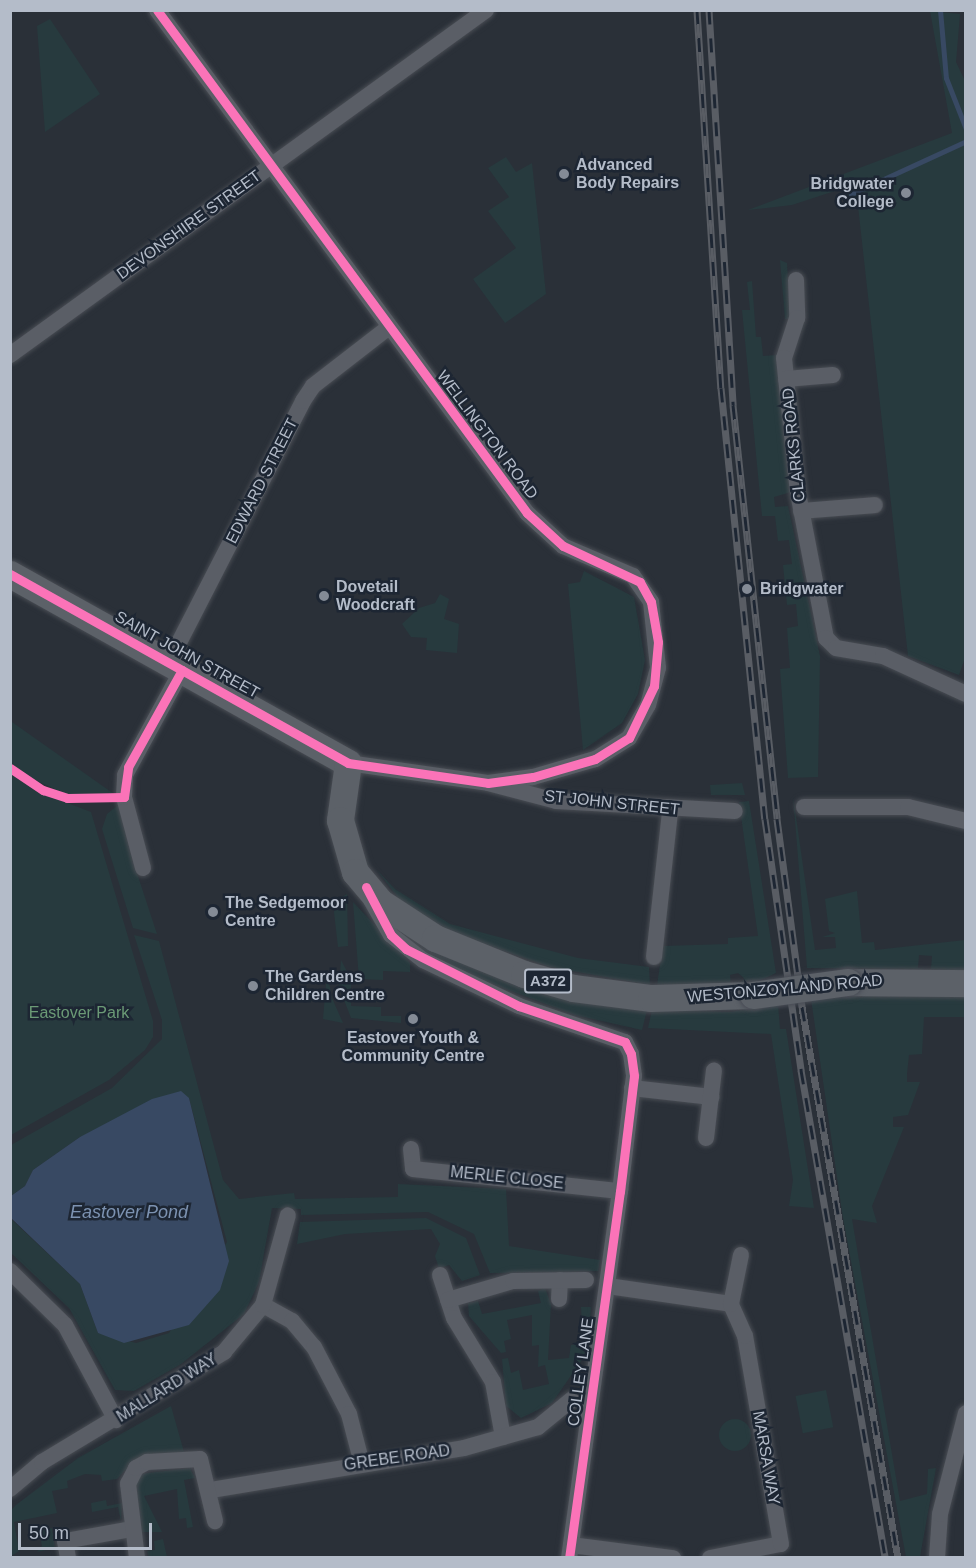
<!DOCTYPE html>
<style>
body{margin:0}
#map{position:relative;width:976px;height:1568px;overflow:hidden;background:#2a3038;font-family:Helvetica,sans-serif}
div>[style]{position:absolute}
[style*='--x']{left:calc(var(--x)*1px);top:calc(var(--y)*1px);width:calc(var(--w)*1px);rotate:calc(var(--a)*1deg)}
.green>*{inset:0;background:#273a3e;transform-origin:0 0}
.round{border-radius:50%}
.water>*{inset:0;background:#384963}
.stream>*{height:5px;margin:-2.5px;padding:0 2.5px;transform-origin:2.5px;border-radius:2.5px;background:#384963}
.roads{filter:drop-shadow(0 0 2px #484c53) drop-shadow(0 0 2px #484c53)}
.street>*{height:16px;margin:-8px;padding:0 8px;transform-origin:8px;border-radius:8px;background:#5a5e66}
.primary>*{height:27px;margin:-13.5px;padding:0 13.5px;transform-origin:13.5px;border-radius:13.5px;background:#5c6168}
.rail>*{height:7px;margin-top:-3.5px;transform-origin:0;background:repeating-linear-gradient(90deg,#1d2633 0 14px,#595d64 0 28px);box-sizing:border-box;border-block:2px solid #595d64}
.bridges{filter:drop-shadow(0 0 2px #484c55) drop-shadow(0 0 2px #484c55)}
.primary-bridge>*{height:27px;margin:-13.5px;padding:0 13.5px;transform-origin:13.5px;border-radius:13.5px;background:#5c6168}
.cycleway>*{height:9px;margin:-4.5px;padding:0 4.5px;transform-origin:4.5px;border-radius:4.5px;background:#fb73b8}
.dots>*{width:16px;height:16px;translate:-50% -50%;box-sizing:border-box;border:3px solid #1d2633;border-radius:50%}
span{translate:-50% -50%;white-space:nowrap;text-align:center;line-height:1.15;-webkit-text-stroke:5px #1d2633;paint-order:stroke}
.shield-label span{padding:2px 4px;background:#1d2633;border:2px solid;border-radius:4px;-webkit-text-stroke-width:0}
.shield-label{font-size:15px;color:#b4bcc9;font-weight:700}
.poi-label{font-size:16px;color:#b4bcc9;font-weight:700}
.left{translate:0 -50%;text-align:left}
.right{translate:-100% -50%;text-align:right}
.street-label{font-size:16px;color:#b4bcc9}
.park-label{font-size:16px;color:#6b9a76}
.water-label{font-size:18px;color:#7c92b1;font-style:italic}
.frame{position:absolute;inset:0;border:12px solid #b4bcc9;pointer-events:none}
.scale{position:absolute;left:18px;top:1523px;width:134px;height:27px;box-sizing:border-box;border:3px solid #b4bcc9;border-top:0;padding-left:8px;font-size:18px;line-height:21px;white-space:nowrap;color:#b4bcc9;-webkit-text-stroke:4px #1d2633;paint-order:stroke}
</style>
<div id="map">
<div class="green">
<div style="clip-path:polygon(930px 11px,960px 14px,956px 62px,966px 83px,966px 655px,959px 675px,908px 656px,858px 206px,851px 204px,844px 188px,792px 205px,748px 210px,952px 133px)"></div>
<div style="clip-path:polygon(50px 19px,100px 94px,45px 132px,37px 26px)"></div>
<div style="clip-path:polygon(506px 157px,516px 172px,532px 163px,546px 294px,505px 323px,473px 279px,516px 248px,488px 211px,509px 197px,488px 168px)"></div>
<div style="clip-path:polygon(780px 260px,787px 263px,790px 319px,785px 319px)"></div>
<div style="clip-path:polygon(752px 281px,756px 337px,761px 337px,763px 356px,777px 355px,791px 492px,774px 497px,775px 507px,788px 506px,820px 656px,818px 777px,788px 778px,780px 669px,790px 668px,787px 628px,798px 626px,796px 604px,787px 605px,783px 565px,792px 564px,789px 540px,778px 541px,775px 516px,762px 516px,742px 310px,750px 310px,747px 282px)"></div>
<div style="clip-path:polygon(584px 571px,634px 597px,645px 660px,638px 694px,622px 723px,583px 750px,568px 584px,580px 582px)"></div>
<div style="clip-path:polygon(440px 594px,449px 599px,444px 619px,459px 624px,457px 653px,426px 650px,427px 638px,411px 637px,402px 624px,419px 608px,435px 603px)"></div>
<div style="clip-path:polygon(10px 721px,12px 722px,114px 794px,66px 794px,24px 775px,11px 764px)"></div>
<div style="clip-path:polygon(11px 774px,34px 790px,91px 812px,153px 1021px,153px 1037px,145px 1050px,109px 1080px,11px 1135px)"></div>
<div style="clip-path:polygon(742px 783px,745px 795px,711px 795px,710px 785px)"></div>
<div style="clip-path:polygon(793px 796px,815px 950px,836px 948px,835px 937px,822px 937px,835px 933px,829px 931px,825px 899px,857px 891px,862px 943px,874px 942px,875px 950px,965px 940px,965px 971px,931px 969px,932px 956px,919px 955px,918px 968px,926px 969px,807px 968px)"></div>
<div style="clip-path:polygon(749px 801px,776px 973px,752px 984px,742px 984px,744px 978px,738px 973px,730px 975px,731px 984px,657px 985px,663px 946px,728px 944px,728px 938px,758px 936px,739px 802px)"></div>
<div style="clip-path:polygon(118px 805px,131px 855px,157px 934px,133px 928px,102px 829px,107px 814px)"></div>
<div style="clip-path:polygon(376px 869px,395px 889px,450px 924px,578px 958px,649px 967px,650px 985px,550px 967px,453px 933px,402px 903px)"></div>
<div style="clip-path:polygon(347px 894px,348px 946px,338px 947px,334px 912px,337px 900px)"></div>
<div style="clip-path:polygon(353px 902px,410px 963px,410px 972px,383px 971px,383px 980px,359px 979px)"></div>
<div style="clip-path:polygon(395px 925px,647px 1010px,642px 1030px,575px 1015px,477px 978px,417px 948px)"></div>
<div style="clip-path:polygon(134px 935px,159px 941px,223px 1180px,239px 1199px,294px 1193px,295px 1199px,398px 1197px,398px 1184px,506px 1189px,509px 1246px,600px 1260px,598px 1271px,490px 1273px,474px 1234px,428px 1212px,301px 1215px,301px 1209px,272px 1208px,259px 1282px,244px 1314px,181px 1364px,134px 1391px,115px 1390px,69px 1308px,11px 1253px,10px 1218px,80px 1284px,98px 1333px,136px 1343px,169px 1333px,227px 1242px,189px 1098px,80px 1137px,33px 1170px,25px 1186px,11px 1196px,11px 1145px,112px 1088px,162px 1039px,162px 1020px)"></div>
<div style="clip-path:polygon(341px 960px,351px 979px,351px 1006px,381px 1007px,381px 1016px,401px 1016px,401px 1023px,351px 1018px,339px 987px)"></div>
<div style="clip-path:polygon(327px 972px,332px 998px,343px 1023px,323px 1019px)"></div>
<div style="clip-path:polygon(924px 993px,965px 995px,965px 1017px,924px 1017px,922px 1054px,909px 1055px,907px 1074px,907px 1082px,920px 1082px,908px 1115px,893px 1117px,893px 1127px,904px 1127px,872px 1206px,877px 1223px,852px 1219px,900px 1501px,927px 1494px,928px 1469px,936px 1468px,920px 1557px,906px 1557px,843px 1218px,811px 999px)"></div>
<div style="clip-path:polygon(778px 1004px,780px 1029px,786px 1029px,814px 1208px,789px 1206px,793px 1180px,771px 1034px,648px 1028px,652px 1010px,730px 1012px)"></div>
<div style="clip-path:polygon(426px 1218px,466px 1238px,480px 1275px,462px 1281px,449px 1265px,439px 1268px,435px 1256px,440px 1244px,431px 1229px,345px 1234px,297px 1244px,300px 1222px)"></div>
<div style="clip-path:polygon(545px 1288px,551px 1304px,548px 1360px,569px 1358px,571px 1345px,583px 1344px,581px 1307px,591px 1307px,588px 1351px,552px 1403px,521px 1418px,506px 1406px,502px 1359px,508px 1358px,511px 1373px,519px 1370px,523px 1390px,549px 1384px,545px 1365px,538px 1367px,539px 1345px,532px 1346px,532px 1315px,507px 1320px,511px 1339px,504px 1341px,506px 1352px,501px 1353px,469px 1316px,468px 1303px,478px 1301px,482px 1314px,541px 1303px,538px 1291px)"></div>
<div style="left:826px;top:1390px;width:38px;height:31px;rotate:79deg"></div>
<div style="clip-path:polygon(171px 1406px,184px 1452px,132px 1463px,117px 1479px,102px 1481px,101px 1475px,85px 1474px,67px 1481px,68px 1488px,52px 1491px,57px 1513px,14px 1522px,19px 1551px,10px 1557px,10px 1511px,16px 1505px,78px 1458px)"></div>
<div class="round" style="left:719px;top:1419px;width:32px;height:32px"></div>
<div style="clip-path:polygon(190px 1468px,195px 1478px,184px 1480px,193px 1527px,187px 1528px,186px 1518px,179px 1519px,177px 1489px,144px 1496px,162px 1532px,141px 1532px,136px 1483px,140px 1474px)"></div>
<div style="clip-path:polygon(106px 1500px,107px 1506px,122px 1503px,121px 1521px,118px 1507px,92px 1512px,91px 1503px)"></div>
<div style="clip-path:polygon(52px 1528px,55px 1548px,37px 1552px,42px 1546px,39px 1531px)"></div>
<div style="clip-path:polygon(163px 1539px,167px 1557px,149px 1557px,147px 1551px,155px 1550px,154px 1541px)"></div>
</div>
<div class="water">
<div style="clip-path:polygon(181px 1091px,189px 1098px,229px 1261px,220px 1290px,189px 1325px,124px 1343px,98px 1333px,80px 1284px,11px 1218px,11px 1196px,25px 1186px,33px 1170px,80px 1137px,152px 1099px)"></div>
</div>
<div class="stream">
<div style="--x:940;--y:10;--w:68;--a:85"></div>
<div style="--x:946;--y:78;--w:55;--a:68.6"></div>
<div style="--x:851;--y:194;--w:127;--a:-24.7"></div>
</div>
<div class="roads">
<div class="street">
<div style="--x:157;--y:10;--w:624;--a:53.66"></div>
<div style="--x:527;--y:513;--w:49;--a:42.5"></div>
<div style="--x:563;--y:546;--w:76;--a:23.2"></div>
<div style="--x:633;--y:576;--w:32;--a:55"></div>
<div style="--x:651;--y:602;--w:66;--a:83.9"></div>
<div style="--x:658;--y:668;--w:38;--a:105"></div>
<div style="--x:648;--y:705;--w:38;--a:120"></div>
<div style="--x:629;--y:738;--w:40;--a:148"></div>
<div style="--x:595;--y:759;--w:65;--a:163.8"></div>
<div style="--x:533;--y:777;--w:45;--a:172.4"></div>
<div style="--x:796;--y:280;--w:38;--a:88"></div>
<div style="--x:797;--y:318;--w:42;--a:108"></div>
<div style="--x:784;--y:358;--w:136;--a:84.1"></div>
<div style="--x:798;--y:493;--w:148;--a:79.1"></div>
<div style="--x:826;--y:638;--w:14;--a:45"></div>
<div style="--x:836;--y:648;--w:48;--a:9.7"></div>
<div style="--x:883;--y:656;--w:91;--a:24.6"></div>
<div style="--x:10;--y:355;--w:588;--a:-35.93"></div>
<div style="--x:786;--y:379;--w:47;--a:-4.9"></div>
<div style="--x:801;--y:511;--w:74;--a:-4.6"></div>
<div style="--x:169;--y:662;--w:293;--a:-62.8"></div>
<div style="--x:303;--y:401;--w:18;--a:-56"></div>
<div style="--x:313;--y:386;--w:96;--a:-37.8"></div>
<div style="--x:348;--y:763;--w:141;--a:8.1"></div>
<div style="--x:488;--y:783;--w:70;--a:14.8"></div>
<div style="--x:556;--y:801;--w:179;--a:3.2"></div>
<div style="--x:804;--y:807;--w:104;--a:0"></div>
<div style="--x:908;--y:807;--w:60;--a:13.6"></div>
<div style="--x:143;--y:868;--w:73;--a:-105"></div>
<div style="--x:124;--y:797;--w:22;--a:-87"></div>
<div style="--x:125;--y:775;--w:119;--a:-61.5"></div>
<div style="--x:371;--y:900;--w:40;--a:60.3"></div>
<div style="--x:391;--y:935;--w:41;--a:38"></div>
<div style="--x:423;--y:960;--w:106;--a:25.6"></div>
<div style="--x:519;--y:1006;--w:112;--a:18.8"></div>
<div style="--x:625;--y:1042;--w:13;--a:63"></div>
<div style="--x:631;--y:1054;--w:22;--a:82"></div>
<div style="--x:634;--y:1076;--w:116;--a:96.9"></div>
<div style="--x:620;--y:1191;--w:371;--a:97.9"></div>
<div style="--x:654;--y:957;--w:147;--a:-83.7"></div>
<div style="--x:632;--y:1088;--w:80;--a:6.5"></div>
<div style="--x:706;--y:1138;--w:68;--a:-83.3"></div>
<div style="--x:411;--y:1149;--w:20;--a:84"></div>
<div style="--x:413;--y:1169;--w:208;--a:6.1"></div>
<div style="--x:10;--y:1271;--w:77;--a:44.5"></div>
<div style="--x:65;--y:1325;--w:108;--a:61.8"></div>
<div style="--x:440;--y:1275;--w:45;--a:72"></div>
<div style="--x:454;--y:1318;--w:75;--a:58.6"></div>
<div style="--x:493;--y:1382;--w:56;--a:79.7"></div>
<div style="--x:608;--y:1286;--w:124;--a:8.3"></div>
<div style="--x:559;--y:1299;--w:19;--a:-87"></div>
<div style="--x:448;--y:1300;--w:68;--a:-16.3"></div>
<div style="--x:513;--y:1281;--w:73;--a:-0.8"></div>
<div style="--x:263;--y:1305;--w:33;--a:29"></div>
<div style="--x:292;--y:1321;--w:34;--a:50"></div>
<div style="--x:314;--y:1347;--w:76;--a:62.4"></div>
<div style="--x:349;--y:1414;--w:52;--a:75.4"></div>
<div style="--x:10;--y:1489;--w:42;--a:-40.2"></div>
<div style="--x:42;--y:1462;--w:213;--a:-31.1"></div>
<div style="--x:224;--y:1352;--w:61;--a:-50.3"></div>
<div style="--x:263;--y:1305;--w:93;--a:-74.5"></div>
<div style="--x:211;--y:1490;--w:256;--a:-9.4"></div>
<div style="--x:464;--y:1448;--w:77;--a:-15.8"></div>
<div style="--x:538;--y:1427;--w:43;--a:-39.3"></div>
<div style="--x:571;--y:1545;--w:103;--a:7.3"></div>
<div style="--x:68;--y:1558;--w:17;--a:-100"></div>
<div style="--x:65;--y:1541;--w:67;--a:-10.3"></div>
<div style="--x:137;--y:1558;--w:75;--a:-96.9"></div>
<div style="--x:128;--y:1484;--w:18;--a:-63"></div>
<div style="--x:136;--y:1468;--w:13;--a:-29"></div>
<div style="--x:147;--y:1462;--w:53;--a:-3.2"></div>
<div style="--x:200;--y:1459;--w:64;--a:76.4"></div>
<div style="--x:710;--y:1558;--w:72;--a:-11.2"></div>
<div style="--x:781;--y:1544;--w:211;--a:-99.8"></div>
<div style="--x:745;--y:1336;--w:35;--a:-114"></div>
<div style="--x:731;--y:1304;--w:50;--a:-78.5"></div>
<div style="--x:937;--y:1558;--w:44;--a:-86.1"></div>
<div style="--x:940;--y:1514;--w:104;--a:-75.6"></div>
</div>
<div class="primary">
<div style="--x:10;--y:574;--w:387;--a:29.2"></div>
<div style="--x:348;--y:763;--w:58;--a:98"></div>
<div style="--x:340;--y:820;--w:54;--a:73.9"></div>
<div style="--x:355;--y:872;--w:39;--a:50"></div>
<div style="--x:380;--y:902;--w:66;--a:33.2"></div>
<div style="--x:435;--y:938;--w:96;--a:22"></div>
<div style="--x:524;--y:974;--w:51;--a:15.9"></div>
<div style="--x:573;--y:988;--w:79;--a:7.3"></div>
<div style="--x:651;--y:998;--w:102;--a:-1.7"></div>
<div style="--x:848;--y:982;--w:118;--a:0.5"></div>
</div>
</div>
<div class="rail">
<div style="--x:697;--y:10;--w:379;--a:86.4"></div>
<div style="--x:721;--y:388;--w:433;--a:84.2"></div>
<div style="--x:765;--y:819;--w:254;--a:81.8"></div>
<div style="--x:801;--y:1070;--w:495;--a:80.2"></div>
<div style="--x:709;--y:10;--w:396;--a:86.5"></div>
<div style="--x:733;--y:405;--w:416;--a:83.9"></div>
<div style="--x:777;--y:819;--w:190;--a:82.4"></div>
<div style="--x:802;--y:1007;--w:559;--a:80.12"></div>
</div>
<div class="bridges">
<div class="primary-bridge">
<div style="--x:753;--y:995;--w:96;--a:-7.8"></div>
</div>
</div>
<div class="cycleway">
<div style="--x:10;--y:574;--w:387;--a:29.2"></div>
<div style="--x:348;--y:763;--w:141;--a:8.1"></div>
<div style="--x:488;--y:783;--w:45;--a:-7.6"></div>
<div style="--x:533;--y:777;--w:65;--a:-16.2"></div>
<div style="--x:595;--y:759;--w:40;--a:-32"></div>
<div style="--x:629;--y:738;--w:58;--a:-64.3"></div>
<div style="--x:654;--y:686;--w:44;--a:-84.8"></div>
<div style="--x:658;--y:642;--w:41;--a:-99.9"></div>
<div style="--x:651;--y:602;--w:23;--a:-119"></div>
<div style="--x:640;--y:582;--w:85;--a:-154.9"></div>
<div style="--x:563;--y:546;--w:49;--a:-137.5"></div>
<div style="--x:527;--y:513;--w:624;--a:-126.34"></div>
<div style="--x:10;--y:768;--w:40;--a:34"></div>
<div style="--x:43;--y:790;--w:25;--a:18"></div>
<div style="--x:67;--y:798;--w:57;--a:-1"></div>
<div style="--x:124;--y:797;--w:30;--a:-82"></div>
<div style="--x:128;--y:767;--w:111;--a:-60.9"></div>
<div style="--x:366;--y:887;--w:54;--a:62.5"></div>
<div style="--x:391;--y:935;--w:21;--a:43"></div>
<div style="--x:406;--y:949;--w:127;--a:26.8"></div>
<div style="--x:519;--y:1006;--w:112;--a:18.8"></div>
<div style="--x:625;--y:1042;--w:13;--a:63"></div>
<div style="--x:631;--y:1054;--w:22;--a:82"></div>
<div style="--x:634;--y:1076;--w:116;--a:96.9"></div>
<div style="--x:620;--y:1191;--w:371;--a:97.9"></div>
</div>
<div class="dots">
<div style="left:564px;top:174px;background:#848b96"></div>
<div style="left:906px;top:193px;background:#848b96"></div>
<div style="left:747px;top:589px;background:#848b96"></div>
<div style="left:324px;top:596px;background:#848b96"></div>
<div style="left:213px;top:912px;background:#848b96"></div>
<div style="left:253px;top:986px;background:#848b96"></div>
<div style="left:413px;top:1019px;background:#848b96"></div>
</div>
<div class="shield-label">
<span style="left:548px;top:981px">A372</span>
</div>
<div class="poi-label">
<span class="left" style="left:576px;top:174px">Advanced<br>Body Repairs</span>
<span class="right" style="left:894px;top:193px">Bridgwater<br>College</span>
<span class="left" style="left:336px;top:596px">Dovetail<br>Woodcraft</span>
<span class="left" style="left:760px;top:589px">Bridgwater</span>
<span class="left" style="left:225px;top:912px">The Sedgemoor<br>Centre</span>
<span class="left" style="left:265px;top:986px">The Gardens<br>Children Centre</span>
<span style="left:413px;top:1047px">Eastover Youth &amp;<br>Community Centre</span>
</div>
<div class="street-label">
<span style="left:189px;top:225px;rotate:-36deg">DEVONSHIRE STREET</span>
<span style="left:487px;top:435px;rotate:53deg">WELLINGTON ROAD</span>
<span style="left:794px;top:445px;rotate:-96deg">CLARKS ROAD</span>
<span style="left:262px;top:481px;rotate:-63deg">EDWARD STREET</span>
<span style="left:187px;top:655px;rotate:29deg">SAINT JOHN STREET</span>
<span style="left:612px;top:803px;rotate:6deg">ST JOHN STREET</span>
<span style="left:785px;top:989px;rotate:-5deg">WESTONZOYLAND ROAD</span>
<span style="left:507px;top:1178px;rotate:6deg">MERLE CLOSE</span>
<span style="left:581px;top:1372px;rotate:-82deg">COLLEY LANE</span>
<span style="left:167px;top:1388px;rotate:-32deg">MALLARD WAY</span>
<span style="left:397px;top:1458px;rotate:-8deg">GREBE ROAD</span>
<span style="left:766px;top:1458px;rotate:80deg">MARSA WAY</span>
</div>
<div class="park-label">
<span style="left:79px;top:1013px">Eastover Park</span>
</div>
<div class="water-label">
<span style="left:129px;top:1212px">Eastover Pond</span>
</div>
<div class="frame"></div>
<div class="scale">50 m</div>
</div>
